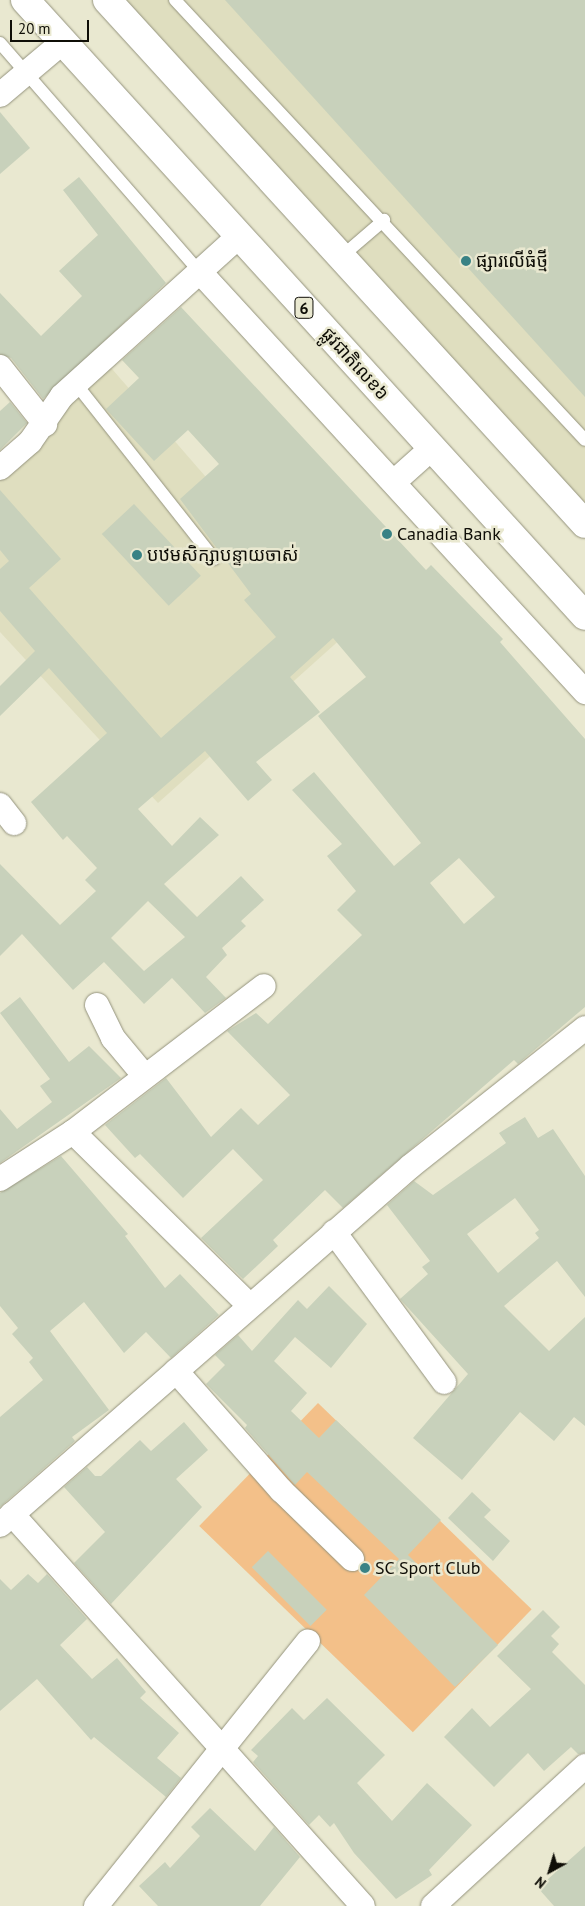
<!DOCTYPE html>
<meta charset="utf-8">
<style>
body{margin:0}
#map{position:relative;width:585px;height:1906px;overflow:hidden;background:#e9e8d0;font-family:"PT Sans","Noto Sans Khmer",sans-serif}
div>[style]{position:absolute}
[style*='--x']{left:calc(var(--x)*1px);top:calc(var(--y)*1px);width:calc(var(--w)*1px);rotate:calc(var(--a)*1deg)}
.built>*{inset:0;background:#dfdebf}
.green>*{inset:0;background:#f3c089;transform-origin:0 0}
.building>*{inset:0;background:#c8d1bb;transform-origin:0 0}
.roads{filter:drop-shadow(0 0 1px #94937d) drop-shadow(0 0 1px #94937d)}
.lane>*{height:12px;margin:-6px;padding:0 6px;transform-origin:6px;border-radius:6px;background:#fff}
.street>*{height:24px;margin:-12px;padding:0 12px;transform-origin:12px;border-radius:12px;background:#fff}
.primary>*{height:28px;margin:-14px;padding:0 14px;transform-origin:14px;border-radius:14px;background:#fff}
.dots>*{width:14px;height:14px;translate:-50% -50%;box-sizing:border-box;border:2px solid #e9e8d0;border-radius:50%}
span{translate:-50% -50%;white-space:nowrap;text-align:center;line-height:1.15;-webkit-text-stroke:5px #e9e8d0;paint-order:stroke}
.shield-label span{padding:1px 4px;background:#e9e8d0;border:1px solid;border-radius:4px;-webkit-text-stroke-width:0}
.shield-label{font-size:16px;color:#0f0e07;font-weight:700}
.poi-label{font-size:18px;color:#0f0e07}
.left{translate:0 -50%;text-align:left}
.street-label{font-size:18px;color:#0f0e07}
.north{position:absolute;left:525px;top:1846px;width:50px;height:50px;-webkit-text-stroke:4px #e9e8d0;paint-order:stroke;rotate:219deg;font-size:14px;font-weight:700;line-height:20px;text-align:center;color:#0f0e07}
.north::after{content:'';display:block;margin:auto;width:18px;height:22px;background:#0f0e07;clip-path:polygon(50% 0,100% 100%,50% 72%,0 100%)}
.scale{position:absolute;left:10px;top:20px;width:79px;height:22px;box-sizing:border-box;border:2px solid #0f0e07;border-top:0;padding-left:6px;font-size:15px;line-height:18px;white-space:nowrap;color:#0f0e07;-webkit-text-stroke:4px #e9e8d0;paint-order:stroke}
</style>
<div id="map">
<div class="built">
<div style="clip-path:polygon(110px 0,585px 0,585px 521px)"></div>
<div style="clip-path:polygon(106px 362px,344px 636px,158px 803px,0 632px,0 477px)"></div>
</div>
<div class="green">
<div style="left:318px;top:1403px;width:297px;height:171px;rotate:44deg"></div>
</div>
<div class="building">
<div style="clip-path:polygon(225px 0,585px 0,585px 397px)"></div>
<div style="clip-path:polygon(0 112px,30px 148px,0 174px)"></div>
<div style="clip-path:polygon(79px 177px,166px 283px,43px 399px,11px 358px,0 354px,0 293px,41px 336px,82px 296px,59px 271px,98px 235px,63px 190px)"></div>
<div style="clip-path:polygon(evenodd,181px 307px,426px 570px,431px 565px,503px 639px,500px 642px,585px 739px,585px 1007px,518px 1064px,514px 1060px,343px 1208px,325px 1190px,273px 1240px,278px 1246px,243px 1279px,201px 1238px,263px 1180px,233px 1149px,183px 1198px,140px 1154px,135px 1158px,105px 1125px,166px 1078px,211px 1137px,241px 1108px,258px 1125px,290px 1095px,227px 1031px,256px 1013px,268px 1024px,362px 935px,337px 910px,356px 891px,327px 856px,342px 844px,292px 790px,314px 772px,394px 866px,421px 843px,318px 716px,366px 677px,333px 638px,290px 677px,320px 712px,256px 762px,272px 780px,248px 801px,205px 751px,138px 809px,172px 846px,200px 817px,219px 835px,164px 884px,197px 917px,241px 876px,264px 900px,241px 921px,246px 926px,222px 948px,227px 955px,206px 977px,226px 998px,205px 1013px,172px 978px,144px 1004px,104px 962px,73px 990px,22px 934px,0 956px,0 864px,60px 925px,96px 891px,85px 880px,97px 868px,67px 836px,63px 840px,31px 802px,107px 733px,49px 668px,0 716px,0 686px,35px 651px,0 611px,0 569px,9px 561px,0 550px,0 490px,61px 559px,29px 588px,161px 738px,276px 637px,244px 600px,251px 594px,180px 499px,219px 464px,188px 430px,154px 461px,106px 409px,139px 378px,122px 360px,181px 307px,459px 858px,495px 897px,464px 924px,430px 883px,459px 858px,181px 307px,148px 901px,185px 937px,144px 971px,111px 938px,148px 901px)"></div>
<div style="clip-path:polygon(10px 402px,27px 423px,0 450px,0 411px)"></div>
<div style="left:134px;top:504px;width:98px;height:44px;rotate:47deg"></div>
<div style="clip-path:polygon(20px 997px,69px 1062px,89px 1046px,121px 1078px,0 1163px,0 1109px,17px 1129px,52px 1102px,40px 1086px,50px 1079px,0 1013px)"></div>
<div style="clip-path:polygon(evenodd,525px 1117px,538px 1138px,553px 1129px,585px 1176px,585px 1297px,557px 1261px,504px 1306px,549px 1351px,585px 1317px,585px 1426px,574px 1417px,554px 1441px,520px 1412px,462px 1480px,413px 1438px,468px 1374px,400px 1299px,428px 1274px,422px 1267px,430px 1261px,387px 1205px,414px 1181px,433px 1195px,506px 1143px,499px 1133px,525px 1117px,515px 1198px,539px 1230px,535px 1233px,539px 1238px,498px 1273px,467px 1234px,515px 1198px)"></div>
<div style="clip-path:polygon(61px 1156px,128px 1234px,125px 1236px,165px 1288px,180px 1274px,219px 1315px,171px 1358px,146px 1332px,124px 1353px,84px 1302px,50px 1331px,109px 1410px,72px 1437px,75px 1441px,0 1507px,0 1417px,43px 1380px,29px 1362px,33px 1358px,12px 1334px,18px 1328px,0 1306px,0 1193px)"></div>
<div style="clip-path:polygon(329px 1286px,367px 1324px,331px 1368px,295px 1337px,274px 1361px,307px 1393px,291px 1411px,319px 1438px,336px 1420px,441px 1520px,408px 1555px,498px 1645px,455px 1687px,364px 1595px,399px 1559px,307px 1472px,295px 1485px,245px 1428px,247px 1425px,206px 1384px,225px 1365px,215px 1355px,238px 1335px,252px 1351px,298px 1300px,307px 1309px)"></div>
<div style="clip-path:polygon(184px 1422px,208px 1450px,176px 1479px,202px 1507px,111px 1604px,74px 1563px,105px 1532px,64px 1487px,87px 1467px,95px 1476px,101px 1476px,140px 1440px,151px 1451px)"></div>
<div style="clip-path:polygon(472px 1492px,491px 1510px,484px 1517px,510px 1541px,493px 1561px,448px 1518px)"></div>
<div style="left:268px;top:1551px;width:83px;height:23px;rotate:45deg"></div>
<div style="clip-path:polygon(28px 1574px,38px 1583px,47px 1574px,87px 1619px,60px 1645px,92px 1679px,117px 1658px,146px 1692px,140px 1698px,179px 1733px,157px 1758px,181px 1778px,166px 1797px,94px 1737px,91px 1740px,37px 1679px,0 1711px,0 1579px,11px 1590px)"></div>
<div style="clip-path:polygon(543px 1610px,560px 1627px,551px 1636px,559px 1644px,552px 1652px,585px 1685px,585px 1753px,578px 1754px,571px 1747px,544px 1771px,528px 1753px,494px 1787px,444px 1737px,472px 1708px,490px 1727px,531px 1689px,497px 1656px)"></div>
<div style="clip-path:polygon(327px 1698px,385px 1755px,357px 1783px,392px 1821px,427px 1783px,472px 1825px,429px 1870px,432px 1875px,396px 1899px,354px 1853px,334px 1823px,330px 1827px,319px 1815px,309px 1825px,253px 1762px,258px 1756px,251px 1750px,292px 1708px,304px 1720px)"></div>
<div style="clip-path:polygon(210px 1808px,255px 1851px,274px 1827px,300px 1857px,260px 1906px,158px 1906px,139px 1886px,165px 1862px,170px 1868px,200px 1836px,191px 1827px)"></div>
<div style="clip-path:polygon(585px 1846px,585px 1906px,554px 1906px,538px 1888px)"></div>
</div>
<div class="roads">
<div class="lane">
<div style="--x:175;--y:0;--w:601;--a:47.02"></div>
<div style="--x:0;--y:43;--w:304;--a:48.9"></div>
<div style="--x:341;--y:257;--w:57;--a:-40.7"></div>
<div style="--x:76;--y:384;--w:223;--a:51.7"></div>
</div>
<div class="street">
<div style="--x:0;--y:95;--w:82;--a:-40.1"></div>
<div style="--x:200;--y:272;--w:570;--a:47.49"></div>
<div style="--x:0;--y:367;--w:73;--a:51.7"></div>
<div style="--x:0;--y:468;--w:40;--a:-41"></div>
<div style="--x:30;--y:442;--w:56;--a:-55.2"></div>
<div style="--x:62;--y:396;--w:239;--a:-42.1"></div>
<div style="--x:394;--y:482;--w:51;--a:-41.8"></div>
<div style="--x:0;--y:805;--w:23;--a:52"></div>
<div style="--x:97;--y:1005;--w:37;--a:64"></div>
<div style="--x:113;--y:1038;--w:47;--a:50.2"></div>
<div style="--x:73;--y:1132;--w:247;--a:44.5"></div>
<div style="--x:0;--y:1179;--w:87;--a:-32.8"></div>
<div style="--x:73;--y:1132;--w:240;--a:-37.4"></div>
<div style="--x:334;--y:1232;--w:186;--a:53.7"></div>
<div style="--x:176;--y:1371;--w:159;--a:48.6"></div>
<div style="--x:281;--y:1490;--w:99;--a:44.2"></div>
<div style="--x:12;--y:1514;--w:526;--a:48.16"></div>
<div style="--x:0;--y:1525;--w:546;--a:-41.14"></div>
<div style="--x:411;--y:1166;--w:222;--a:-38.4"></div>
<div style="--x:96;--y:1906;--w:339;--a:-51.3"></div>
<div style="--x:433;--y:1906;--w:207;--a:-42.6"></div>
</div>
<div class="primary">
<div style="--x:25;--y:0;--w:832;--a:47.73"></div>
<div style="--x:107;--y:0;--w:709;--a:47.63"></div>
</div>
</div>
<div class="dots">
<div style="left:466px;top:261px;background:#398285"></div>
<div style="left:387px;top:534px;background:#398285"></div>
<div style="left:137px;top:555px;background:#398285"></div>
<div style="left:365px;top:1568px;background:#398285"></div>
</div>
<div class="shield-label">
<span style="left:304px;top:308px">6</span>
</div>
<div class="poi-label">
<span class="left" style="left:476px;top:261px">ផ្សារលើធំថ្មី</span>
<span class="left" style="left:397px;top:534px">Canadia Bank</span>
<span class="left" style="left:147px;top:555px">បឋមសិក្សាបន្ទាយចាស់</span>
<span class="left" style="left:375px;top:1568px">SC Sport Club</span>
</div>
<div class="street-label">
<span style="left:355px;top:364px;rotate:48deg">ផ្លូវជាតិលេខ៦</span>
</div>
<div class="north">N</div>
<div class="scale">20 m</div>
</div>
